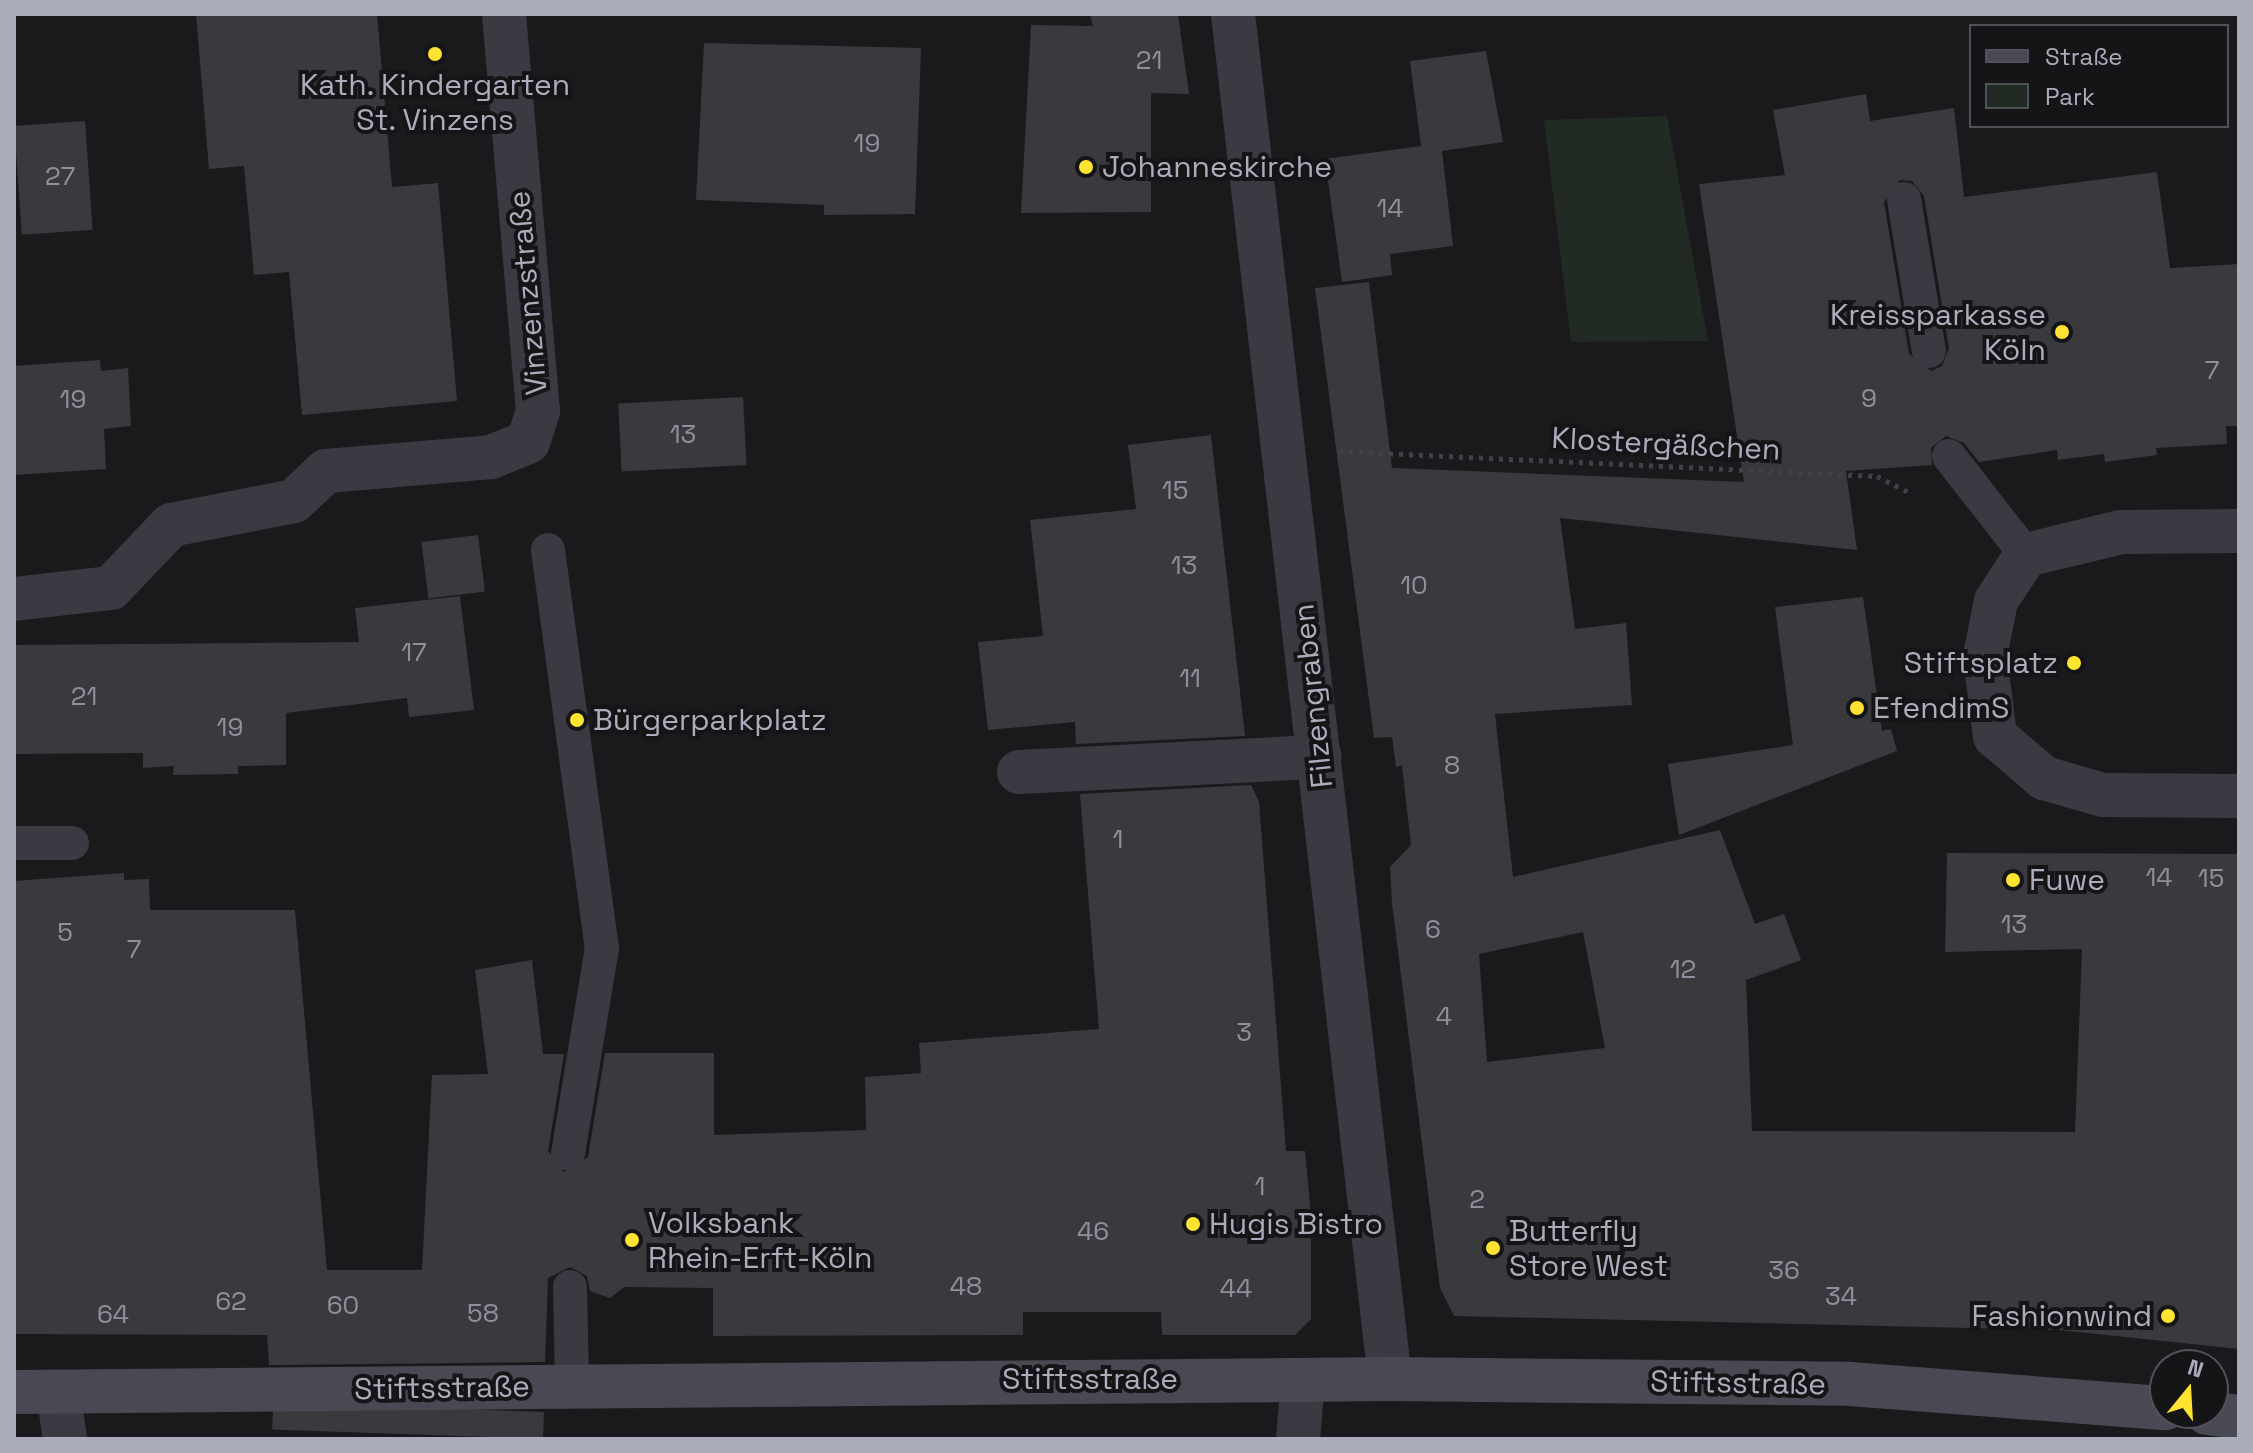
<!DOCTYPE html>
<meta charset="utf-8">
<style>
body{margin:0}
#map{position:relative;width:2253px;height:1453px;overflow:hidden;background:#1a1a1c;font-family:"Space Grotesk",sans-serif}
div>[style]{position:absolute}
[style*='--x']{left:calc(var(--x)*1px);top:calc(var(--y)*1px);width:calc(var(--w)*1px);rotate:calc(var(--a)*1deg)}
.green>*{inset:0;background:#212b24}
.building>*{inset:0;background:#3a3a3e;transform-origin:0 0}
.path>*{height:5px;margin-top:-2.5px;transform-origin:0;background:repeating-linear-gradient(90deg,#404149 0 4px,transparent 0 10px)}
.lane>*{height:34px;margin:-17px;padding:0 17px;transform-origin:17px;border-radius:17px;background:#3b3a42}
.street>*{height:44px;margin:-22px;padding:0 22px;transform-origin:22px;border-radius:22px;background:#3b3a42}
.secondary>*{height:44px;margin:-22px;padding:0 22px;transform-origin:22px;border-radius:22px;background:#484952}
.dots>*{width:22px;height:22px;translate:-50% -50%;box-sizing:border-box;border:4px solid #151517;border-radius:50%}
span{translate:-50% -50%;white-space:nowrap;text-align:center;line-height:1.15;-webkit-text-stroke:8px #151517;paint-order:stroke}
.number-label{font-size:26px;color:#8f909d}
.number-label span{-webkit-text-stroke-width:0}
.poi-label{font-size:30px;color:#abadbd}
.left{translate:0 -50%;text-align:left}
.right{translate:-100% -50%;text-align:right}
.street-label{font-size:30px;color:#abadbd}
.frame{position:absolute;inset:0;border:16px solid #abadbd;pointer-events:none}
.legend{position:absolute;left:1969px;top:24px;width:260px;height:104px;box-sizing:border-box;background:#151517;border:2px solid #515259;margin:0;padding:10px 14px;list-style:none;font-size:24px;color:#abadbd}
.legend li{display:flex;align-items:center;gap:16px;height:40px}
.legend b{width:40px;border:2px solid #515259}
.north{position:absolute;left:2149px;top:1349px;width:80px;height:80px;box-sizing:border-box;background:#151517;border:2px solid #515259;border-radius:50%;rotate:18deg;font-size:22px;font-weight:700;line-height:32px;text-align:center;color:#abadbd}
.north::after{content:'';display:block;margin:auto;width:28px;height:36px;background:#fee330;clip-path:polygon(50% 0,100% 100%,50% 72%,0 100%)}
</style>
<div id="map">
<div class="green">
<div style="clip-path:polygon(1667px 116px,1708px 341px,1571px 342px,1544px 120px)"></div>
</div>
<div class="building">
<div style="clip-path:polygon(196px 14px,377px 14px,392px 187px,438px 183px,457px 401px,302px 415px,289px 272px,254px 275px,244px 166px,209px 169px)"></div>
<div style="clip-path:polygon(1090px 14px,1178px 14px,1189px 94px,1151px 93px,1151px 212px,1021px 213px,1031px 25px,1093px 26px)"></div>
<div style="clip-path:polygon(704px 43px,921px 48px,915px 214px,824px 215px,824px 205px,696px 200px)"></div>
<div style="clip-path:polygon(1486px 51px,1503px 142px,1442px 151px,1453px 246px,1390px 254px,1392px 275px,1342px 282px,1325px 159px,1421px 146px,1410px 61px)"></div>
<div style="clip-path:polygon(evenodd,1866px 94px,1870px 121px,1954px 108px,1964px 197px,2157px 172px,2170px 268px,2239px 264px,2239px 426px,2226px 426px,2227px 444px,2156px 448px,2157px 455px,2105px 462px,2104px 454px,2058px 460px,2057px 450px,1979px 462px,1964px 443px,1946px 436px,1931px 448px,1932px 465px,1846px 471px,1857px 550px,1560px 518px,1575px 629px,1626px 623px,1632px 705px,1495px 714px,1513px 877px,1720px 830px,1755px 924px,1784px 914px,1801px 960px,1746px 980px,1752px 1131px,2075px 1132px,2082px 949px,1945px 952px,1947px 853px,2239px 854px,2239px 1349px,2059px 1330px,1454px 1316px,1440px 1288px,1392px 903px,1390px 867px,1411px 845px,1402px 765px,1396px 767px,1392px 737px,1374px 738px,1315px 288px,1369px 282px,1392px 468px,1744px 482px,1699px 184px,1785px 175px,1773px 110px,1866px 94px,1900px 180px,1912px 181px,1924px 196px,1949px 348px,1942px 366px,1931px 371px,1909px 354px,1884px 202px,1900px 180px,1866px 94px,1583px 932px,1605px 1048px,1487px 1062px,1479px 954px,1583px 932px)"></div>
<div style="left:85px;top:121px;width:109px;height:71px;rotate:86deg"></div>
<div style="clip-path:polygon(100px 360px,101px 371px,128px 368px,131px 426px,104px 429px,106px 469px,14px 475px,14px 366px)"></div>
<div style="left:743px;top:397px;width:68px;height:125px;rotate:87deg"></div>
<div style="clip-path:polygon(1211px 435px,1245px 736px,1076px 744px,1075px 722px,988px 730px,978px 642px,1043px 636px,1030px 520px,1136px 509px,1128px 445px)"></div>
<div style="left:478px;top:535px;width:57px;height:57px;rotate:83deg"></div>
<div style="clip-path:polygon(460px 596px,474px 710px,409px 717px,407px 698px,286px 713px,286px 765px,238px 766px,238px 774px,173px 775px,174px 766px,143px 768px,143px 753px,14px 754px,14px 645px,359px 642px,355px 608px)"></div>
<div style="clip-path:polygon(1863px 597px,1882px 731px,1891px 729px,1897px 751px,1679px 835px,1668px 764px,1793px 745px,1775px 607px)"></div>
<div style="clip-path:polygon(1251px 785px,1259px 802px,1286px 1151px,1305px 1151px,1311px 1215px,1311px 1319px,1295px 1335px,1162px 1335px,1161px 1312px,1023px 1312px,1023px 1335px,713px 1336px,713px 1288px,624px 1287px,610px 1298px,590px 1291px,587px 1276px,570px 1267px,548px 1278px,545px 1362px,269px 1365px,267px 1335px,14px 1334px,14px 881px,124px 873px,124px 880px,149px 879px,150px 910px,295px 910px,327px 1270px,422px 1270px,432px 1075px,488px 1074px,475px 970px,532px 960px,543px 1054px,564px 1054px,548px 1151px,564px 1172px,588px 1157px,605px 1053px,714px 1053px,714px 1135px,866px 1130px,865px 1077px,921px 1073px,919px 1043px,1099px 1029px,1080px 794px)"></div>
<div style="left:544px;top:1412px;width:27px;height:271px;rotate:92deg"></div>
</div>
<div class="path">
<div style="--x:1339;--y:451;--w:539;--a:2.66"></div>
<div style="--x:1877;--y:476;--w:39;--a:27"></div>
</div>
<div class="lane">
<div style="--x:1904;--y:199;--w:154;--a:80.7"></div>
<div style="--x:1949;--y:456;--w:125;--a:52.1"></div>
<div style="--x:548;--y:550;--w:402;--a:82.3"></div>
<div style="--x:602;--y:948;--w:208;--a:99.4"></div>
<div style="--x:14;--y:843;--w:58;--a:0"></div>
<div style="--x:570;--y:1287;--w:99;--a:88.8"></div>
</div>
<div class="street">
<div style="--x:1233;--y:14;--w:1374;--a:83.44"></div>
<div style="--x:2239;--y:531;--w:118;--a:179.5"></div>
<div style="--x:2121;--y:532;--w:98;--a:166.4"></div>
<div style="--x:2026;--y:555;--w:55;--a:123.1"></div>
<div style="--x:1996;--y:601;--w:56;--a:101.3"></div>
<div style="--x:1985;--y:656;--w:81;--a:82.9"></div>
<div style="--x:1995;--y:736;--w:65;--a:40.6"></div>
<div style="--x:2044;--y:778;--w:61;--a:16.1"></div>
<div style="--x:2103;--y:795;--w:136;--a:0.4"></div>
<div style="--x:14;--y:599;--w:98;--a:-6.5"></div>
<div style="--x:111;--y:588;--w:87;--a:-46.4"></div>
<div style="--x:171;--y:525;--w:125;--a:-11"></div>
<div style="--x:294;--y:501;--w:44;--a:-43.2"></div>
<div style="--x:326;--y:471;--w:166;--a:-4.8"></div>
<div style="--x:491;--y:457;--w:40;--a:-22"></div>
<div style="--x:528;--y:442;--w:33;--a:-72"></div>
<div style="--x:538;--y:411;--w:398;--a:-94.9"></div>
<div style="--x:1019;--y:772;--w:301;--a:-2.9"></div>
<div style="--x:58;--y:1392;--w:48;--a:81.5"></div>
<div style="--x:1298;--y:1439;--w:59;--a:-85.2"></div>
</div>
<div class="secondary">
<div style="--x:14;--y:1392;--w:1376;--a:-0.54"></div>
<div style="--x:1390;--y:1379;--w:460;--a:0.6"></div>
<div style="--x:1850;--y:1384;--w:316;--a:4.4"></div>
<div style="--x:2207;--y:1413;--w:32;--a:7"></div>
</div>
<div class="dots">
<div style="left:435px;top:54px;background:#fee330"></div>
<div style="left:1086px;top:167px;background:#fee330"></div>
<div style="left:2062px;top:332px;background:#fee330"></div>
<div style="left:2074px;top:663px;background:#fee330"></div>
<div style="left:1857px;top:708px;background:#fee330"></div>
<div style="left:577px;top:720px;background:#fee330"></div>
<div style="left:2013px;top:880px;background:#fee330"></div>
<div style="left:1193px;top:1224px;background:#fee330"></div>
<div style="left:632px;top:1240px;background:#fee330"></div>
<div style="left:1493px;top:1248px;background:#fee330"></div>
<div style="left:2168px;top:1316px;background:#fee330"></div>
</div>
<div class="number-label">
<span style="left:1149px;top:61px">21</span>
<span style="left:867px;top:144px">19</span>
<span style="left:60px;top:177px">27</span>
<span style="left:1390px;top:209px">14</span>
<span style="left:2212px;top:371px">7</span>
<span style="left:1869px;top:399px">9</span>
<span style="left:73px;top:400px">19</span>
<span style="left:683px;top:435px">13</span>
<span style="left:1175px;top:491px">15</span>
<span style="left:1184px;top:566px">13</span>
<span style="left:1414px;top:586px">10</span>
<span style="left:414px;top:653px">17</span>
<span style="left:1190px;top:679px">11</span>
<span style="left:84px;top:697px">21</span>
<span style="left:230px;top:728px">19</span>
<span style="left:1452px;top:766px">8</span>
<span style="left:1118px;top:840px">1</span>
<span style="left:2159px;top:878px">14</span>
<span style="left:2211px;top:879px">15</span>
<span style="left:2014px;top:925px">13</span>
<span style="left:1433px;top:930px">6</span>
<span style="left:65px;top:933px">5</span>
<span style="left:134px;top:950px">7</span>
<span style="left:1683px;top:970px">12</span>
<span style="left:1444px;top:1017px">4</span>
<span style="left:1244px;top:1033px">3</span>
<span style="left:1260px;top:1187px">1</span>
<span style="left:1477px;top:1200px">2</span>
<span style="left:1093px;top:1232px">46</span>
<span style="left:1784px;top:1271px">36</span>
<span style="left:966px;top:1287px">48</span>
<span style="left:1236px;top:1289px">44</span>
<span style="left:1841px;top:1297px">34</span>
<span style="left:231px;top:1302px">62</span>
<span style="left:343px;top:1306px">60</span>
<span style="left:483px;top:1314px">58</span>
<span style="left:113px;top:1315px">64</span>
</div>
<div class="poi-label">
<span style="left:435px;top:102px">Kath. Kindergarten<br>St. Vinzens</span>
<span class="left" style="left:1102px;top:167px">Johanneskirche</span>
<span class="right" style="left:2046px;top:332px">Kreissparkasse<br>Köln</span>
<span class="right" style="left:2058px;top:663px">Stiftsplatz</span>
<span class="left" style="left:1873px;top:708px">EfendimS</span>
<span class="left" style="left:593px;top:720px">Bürgerparkplatz</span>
<span class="left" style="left:2029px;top:880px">Fuwe</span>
<span class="left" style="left:648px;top:1240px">Volksbank<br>Rhein-Erft-Köln</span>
<span class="left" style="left:1209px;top:1224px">Hugis Bistro</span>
<span class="left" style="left:1509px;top:1248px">Butterfly<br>Store West</span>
<span class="right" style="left:2152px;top:1316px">Fashionwind</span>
</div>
<div class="street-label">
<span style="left:528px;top:293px;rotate:-95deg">Vinzenzstraße</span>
<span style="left:1666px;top:444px;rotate:3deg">Klostergäßchen</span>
<span style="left:1313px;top:696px;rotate:-96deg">Filzengraben</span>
<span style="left:1090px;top:1379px">Stiftsstraße</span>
<span style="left:1738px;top:1383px;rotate:1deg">Stiftsstraße</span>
<span style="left:442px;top:1388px;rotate:-1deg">Stiftsstraße</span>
</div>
<div class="frame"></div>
<ul class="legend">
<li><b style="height:10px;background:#484952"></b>Straße</li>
<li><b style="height:22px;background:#212b24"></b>Park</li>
</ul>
<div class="north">N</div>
</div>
